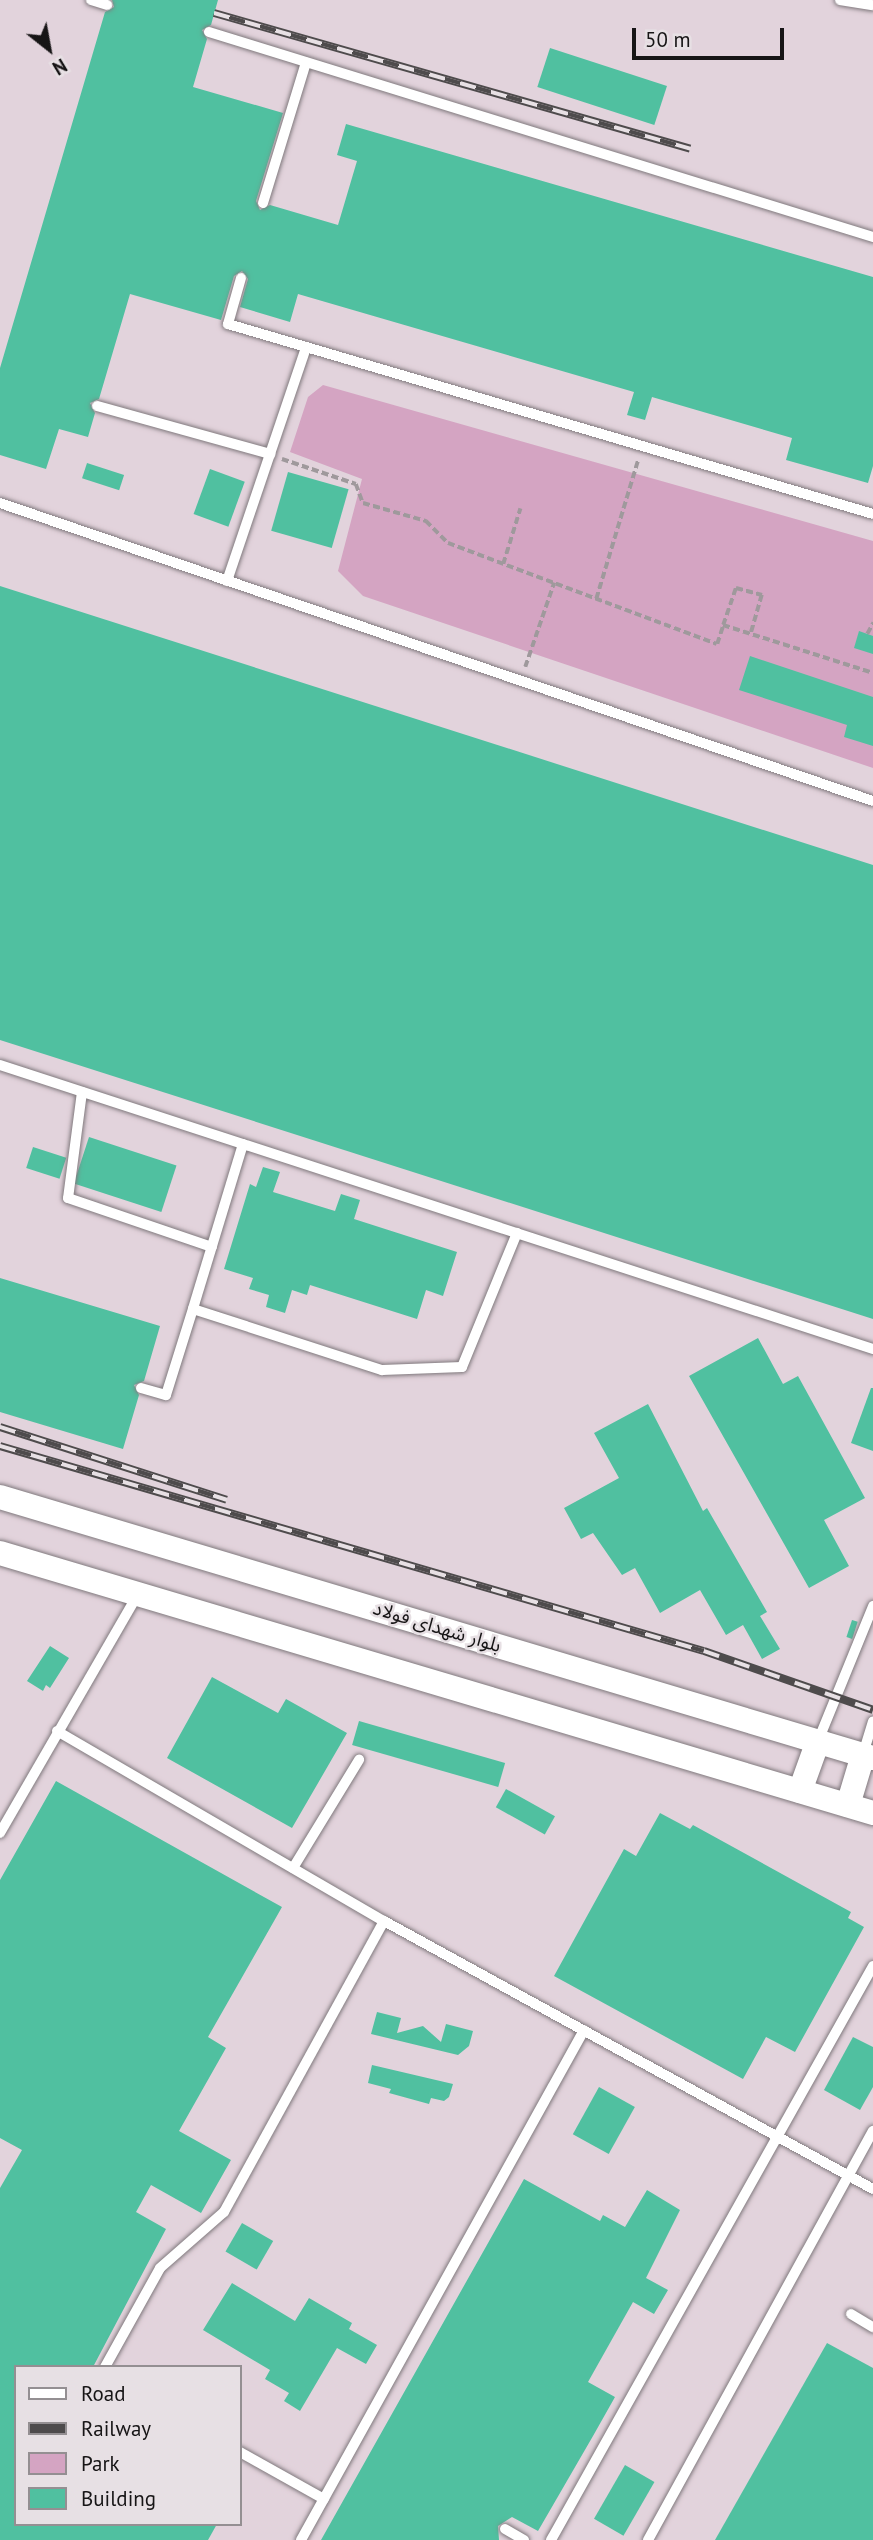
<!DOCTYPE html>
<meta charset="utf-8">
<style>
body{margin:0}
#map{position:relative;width:873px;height:2540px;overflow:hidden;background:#e7e0e4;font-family:"PT Sans","Noto Sans Arabic",sans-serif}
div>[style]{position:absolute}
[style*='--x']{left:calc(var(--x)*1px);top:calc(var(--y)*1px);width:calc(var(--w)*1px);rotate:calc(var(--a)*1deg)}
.built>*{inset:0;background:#e2d3dc}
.green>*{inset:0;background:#d4a4c2}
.building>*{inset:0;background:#50c0a0;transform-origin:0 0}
.path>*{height:3.5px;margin-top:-1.75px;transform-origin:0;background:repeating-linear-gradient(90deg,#9f999c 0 7px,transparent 0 10.5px)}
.roads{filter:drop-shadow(0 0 2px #80797d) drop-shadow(0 0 2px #80797d)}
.service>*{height:10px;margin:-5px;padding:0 5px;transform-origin:5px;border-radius:5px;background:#fff}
.tertiary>*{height:24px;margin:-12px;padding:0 12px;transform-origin:12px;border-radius:12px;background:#fff}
.rail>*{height:8px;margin-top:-4px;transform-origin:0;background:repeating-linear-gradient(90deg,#e7e0e4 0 16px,#4e4b4c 0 32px);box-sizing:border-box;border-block:2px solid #4e4b4c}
span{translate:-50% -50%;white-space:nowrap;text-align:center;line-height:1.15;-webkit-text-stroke:5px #e7e0e4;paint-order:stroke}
.street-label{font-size:19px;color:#171516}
.legend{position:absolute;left:14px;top:2365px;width:228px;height:161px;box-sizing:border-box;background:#e7e0e4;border:2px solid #948f92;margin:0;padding:9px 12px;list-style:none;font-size:21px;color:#171516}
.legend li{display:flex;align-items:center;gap:14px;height:35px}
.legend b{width:35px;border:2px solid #948f92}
.north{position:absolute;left:14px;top:14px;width:70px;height:70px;-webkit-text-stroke:5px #e7e0e4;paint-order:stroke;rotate:149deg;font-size:19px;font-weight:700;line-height:28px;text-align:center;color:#171516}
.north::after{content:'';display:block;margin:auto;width:24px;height:32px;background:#171516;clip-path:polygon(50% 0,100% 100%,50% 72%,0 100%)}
.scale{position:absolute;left:632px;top:28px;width:152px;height:32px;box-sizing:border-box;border:4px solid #171516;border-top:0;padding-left:9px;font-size:21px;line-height:24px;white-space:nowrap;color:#171516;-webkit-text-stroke:5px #e7e0e4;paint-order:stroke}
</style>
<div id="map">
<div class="built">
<div style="clip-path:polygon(evenodd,0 0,873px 0,873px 2540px,0 2540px,0 0,16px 2367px,240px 2367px,240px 2524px,16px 2524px,16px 2367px)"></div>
</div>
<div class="green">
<div style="clip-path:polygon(323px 385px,873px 541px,873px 768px,363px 596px,338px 571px,362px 479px,290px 452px,308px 397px)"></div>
</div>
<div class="building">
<div style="clip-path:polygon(112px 0,218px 0,211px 25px,202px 30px,207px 39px,193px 87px,283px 113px,256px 201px,260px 210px,270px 205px,338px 225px,357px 161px,337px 155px,346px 124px,873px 277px,873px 466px,868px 483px,786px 460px,792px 438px,652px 397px,645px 420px,627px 415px,634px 392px,298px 294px,290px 322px,240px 307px,248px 279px,242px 271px,234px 276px,221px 320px,130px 294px,99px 399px,90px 403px,95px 413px,88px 437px,59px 429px,46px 469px,0 455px,0 368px,105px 12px,114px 7px)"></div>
<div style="left:550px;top:48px;width:123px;height:41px;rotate:18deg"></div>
<div style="left:87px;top:463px;width:39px;height:16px;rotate:18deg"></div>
<div style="left:210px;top:469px;width:37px;height:48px;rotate:20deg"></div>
<div style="left:288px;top:472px;width:63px;height:61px;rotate:16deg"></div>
<div style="clip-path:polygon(0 586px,873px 865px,873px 1319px,0 1040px)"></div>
<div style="clip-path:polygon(859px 631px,873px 636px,873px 654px,854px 648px)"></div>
<div style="clip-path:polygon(750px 656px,873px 697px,873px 746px,844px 737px,847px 725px,739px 690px)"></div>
<div style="left:89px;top:1137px;width:92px;height:49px;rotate:18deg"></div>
<div style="left:33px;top:1147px;width:35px;height:22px;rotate:18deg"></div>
<div style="clip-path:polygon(263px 1167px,280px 1172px,273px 1192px,335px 1211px,341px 1194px,360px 1200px,354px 1219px,457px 1252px,443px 1296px,426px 1290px,417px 1319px,310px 1285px,307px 1295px,292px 1290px,285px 1313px,266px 1307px,269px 1295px,249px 1289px,253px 1278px,224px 1269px,250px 1184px,256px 1187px)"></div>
<div style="clip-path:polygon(0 1278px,160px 1326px,144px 1381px,134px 1385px,139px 1395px,123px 1449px,0 1412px)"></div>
<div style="clip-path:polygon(758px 1338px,783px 1384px,798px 1376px,865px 1498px,824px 1520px,849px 1566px,809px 1588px,689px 1376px)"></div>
<div style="clip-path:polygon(871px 1388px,873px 1388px,873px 1451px,851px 1443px)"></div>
<div style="clip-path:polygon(648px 1404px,703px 1511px,707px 1508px,767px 1612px,760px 1616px,780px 1649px,762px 1659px,743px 1625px,726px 1635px,700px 1590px,660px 1613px,635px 1568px,622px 1575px,593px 1533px,581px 1539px,564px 1508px,619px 1478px,594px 1433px)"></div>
<div style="left:852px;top:1620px;width:6px;height:18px;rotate:18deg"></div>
<div style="clip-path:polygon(50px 1646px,69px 1658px,50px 1688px,46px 1685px,43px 1691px,27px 1681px)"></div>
<div style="clip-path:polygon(212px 1677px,278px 1713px,286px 1699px,347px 1733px,292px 1828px,167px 1758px)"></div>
<div style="left:359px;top:1721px;width:152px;height:25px;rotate:16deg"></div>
<div style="clip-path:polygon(56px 1781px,282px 1907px,208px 2037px,226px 2048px,179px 2131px,231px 2160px,201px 2213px,151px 2185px,136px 2212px,166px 2229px,93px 2367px,16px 2367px,16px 2524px,217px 2524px,208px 2540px,0 2540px,0 2188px,22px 2150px,0 2138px,0 1880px)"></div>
<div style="left:506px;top:1789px;width:56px;height:21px;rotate:29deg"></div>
<div style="clip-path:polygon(660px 1813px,690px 1829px,693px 1825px,851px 1912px,848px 1918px,864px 1927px,795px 2052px,766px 2037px,743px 2079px,554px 1976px,624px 1849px,636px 1856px)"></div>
<div style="clip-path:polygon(377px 2012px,401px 2018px,397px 2033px,423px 2026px,441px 2042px,446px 2024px,473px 2031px,469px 2046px,458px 2055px,371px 2034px)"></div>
<div style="clip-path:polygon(853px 2037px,873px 2047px,873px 2087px,860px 2110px,824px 2090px)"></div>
<div style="clip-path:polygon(372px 2065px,453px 2084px,449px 2097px,444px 2101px,431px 2098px,429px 2104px,389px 2093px,391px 2089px,368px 2083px)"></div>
<div style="left:599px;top:2087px;width:41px;height:54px;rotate:29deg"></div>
<div style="clip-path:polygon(524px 2179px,600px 2221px,603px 2215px,625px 2227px,647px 2190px,680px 2210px,646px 2278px,668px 2290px,654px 2314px,633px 2302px,588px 2382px,615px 2397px,593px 2436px,538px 2531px,512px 2517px,498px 2526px,499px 2540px,321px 2540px)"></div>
<div style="left:242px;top:2223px;width:36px;height:33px;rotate:30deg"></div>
<div style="clip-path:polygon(232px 2283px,295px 2321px,309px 2298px,352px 2323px,349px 2329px,377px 2345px,366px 2364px,337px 2348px,300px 2411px,284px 2401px,289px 2393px,265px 2379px,270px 2370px,203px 2330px)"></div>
<div style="clip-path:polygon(827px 2343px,873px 2368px,873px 2540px,715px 2540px)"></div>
<div style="left:625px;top:2465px;width:34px;height:62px;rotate:30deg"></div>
</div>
<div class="path">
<div style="--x:282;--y:459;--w:78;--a:18.7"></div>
<div style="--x:356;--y:484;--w:20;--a:70"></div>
<div style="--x:363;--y:503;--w:66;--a:15.9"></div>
<div style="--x:426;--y:521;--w:31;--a:45"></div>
<div style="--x:448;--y:543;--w:287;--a:20.6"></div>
<div style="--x:717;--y:644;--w:20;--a:-72"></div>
<div style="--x:723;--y:625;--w:157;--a:17.7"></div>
<div style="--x:503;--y:564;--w:58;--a:-72.8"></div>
<div style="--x:596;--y:599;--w:145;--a:-73.2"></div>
<div style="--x:723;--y:625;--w:39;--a:-71"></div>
<div style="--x:736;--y:588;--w:27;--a:15"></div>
<div style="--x:762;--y:595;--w:40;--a:106"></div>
<div style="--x:867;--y:634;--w:13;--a:-61"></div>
<div style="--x:525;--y:667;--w:89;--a:-71"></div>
</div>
<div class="roads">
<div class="service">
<div style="--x:91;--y:0;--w:17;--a:17"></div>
<div style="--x:840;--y:0;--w:33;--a:9"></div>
<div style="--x:209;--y:32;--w:695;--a:17.16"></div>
<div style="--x:263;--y:203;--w:147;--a:-73"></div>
<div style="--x:241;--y:278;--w:48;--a:105.8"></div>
<div style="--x:228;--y:324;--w:672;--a:16.41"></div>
<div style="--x:97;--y:406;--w:180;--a:15.5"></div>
<div style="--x:0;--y:503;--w:922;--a:18.85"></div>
<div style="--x:227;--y:581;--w:247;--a:-71.3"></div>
<div style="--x:0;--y:1065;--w:918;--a:18.02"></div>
<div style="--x:82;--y:1092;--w:107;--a:97.5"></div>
<div style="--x:68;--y:1198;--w:152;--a:18.8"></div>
<div style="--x:243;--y:1144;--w:172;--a:106.9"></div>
<div style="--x:193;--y:1309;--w:199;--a:17.9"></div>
<div style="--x:382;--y:1370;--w:80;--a:-2.1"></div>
<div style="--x:462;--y:1367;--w:145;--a:-67.7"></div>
<div style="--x:141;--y:1388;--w:26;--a:16"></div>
<div style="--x:166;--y:1395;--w:90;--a:-72.6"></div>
<div style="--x:57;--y:1731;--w:378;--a:30.2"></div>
<div style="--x:384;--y:1921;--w:558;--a:28.73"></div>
<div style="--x:818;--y:1741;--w:146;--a:-67.8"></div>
<div style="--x:863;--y:1754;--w:34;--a:-73"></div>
<div style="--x:0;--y:1833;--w:276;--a:-60"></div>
<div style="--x:293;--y:1868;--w:127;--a:-58.6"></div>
<div style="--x:851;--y:2314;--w:26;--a:31"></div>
<div style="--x:105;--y:2367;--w:113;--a:-60.9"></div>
<div style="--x:160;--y:2268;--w:85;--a:-41.2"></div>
<div style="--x:224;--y:2212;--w:332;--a:-61.2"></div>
<div style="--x:240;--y:2452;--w:96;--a:29.2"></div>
<div style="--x:505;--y:2529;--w:22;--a:30"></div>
<div style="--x:301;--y:2540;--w:583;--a:-60.97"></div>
<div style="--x:551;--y:2540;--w:658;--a:-60.71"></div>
<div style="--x:648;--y:2540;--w:467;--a:-61.2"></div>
</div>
<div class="tertiary">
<div style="--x:0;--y:1497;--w:911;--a:16.65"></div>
<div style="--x:0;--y:1553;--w:911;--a:16.58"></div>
<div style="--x:800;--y:1791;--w:53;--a:-70.2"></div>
<div style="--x:848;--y:1805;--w:52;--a:-73.3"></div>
</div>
</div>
<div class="rail">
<div style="--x:214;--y:13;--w:495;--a:15.9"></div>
<div style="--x:0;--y:1427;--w:238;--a:17.8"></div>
<div style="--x:0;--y:1446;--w:733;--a:16.24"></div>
<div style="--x:704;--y:1651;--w:179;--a:19.2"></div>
</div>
<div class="street-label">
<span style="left:437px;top:1627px;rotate:17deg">بلوار شهدای فولاد</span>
</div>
<ul class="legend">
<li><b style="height:9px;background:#fff"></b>Road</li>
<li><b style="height:9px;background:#4e4b4c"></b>Railway</li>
<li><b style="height:19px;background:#d4a4c2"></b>Park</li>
<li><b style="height:19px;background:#50c0a0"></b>Building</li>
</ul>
<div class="north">N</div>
<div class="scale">50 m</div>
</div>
